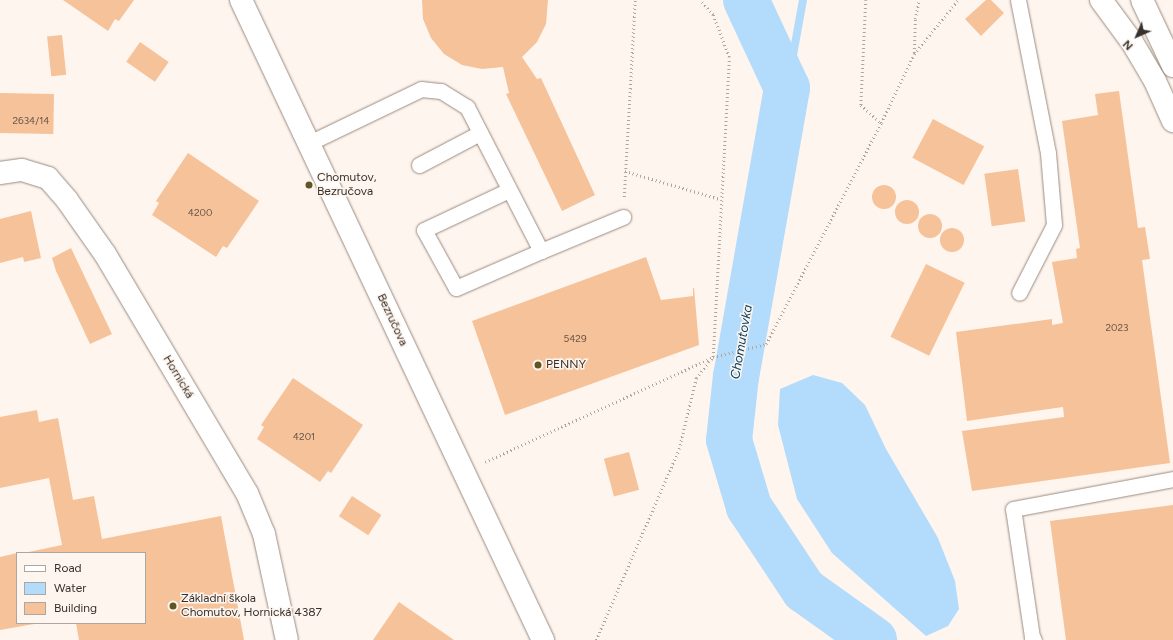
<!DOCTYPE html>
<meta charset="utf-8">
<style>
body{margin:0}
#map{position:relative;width:1173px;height:640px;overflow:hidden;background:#fef5ee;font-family:Figtree,sans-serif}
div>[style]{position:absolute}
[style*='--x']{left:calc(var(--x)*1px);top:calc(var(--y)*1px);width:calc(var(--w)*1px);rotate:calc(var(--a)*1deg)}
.water>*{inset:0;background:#b3dbfb}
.stream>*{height:8px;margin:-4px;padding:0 4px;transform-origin:4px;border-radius:4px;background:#b3dbfb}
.river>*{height:46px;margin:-23px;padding:0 23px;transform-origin:23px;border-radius:23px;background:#b3dbfb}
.building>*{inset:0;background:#f6c299;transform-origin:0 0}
.round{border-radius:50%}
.path>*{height:2.5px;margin-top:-1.25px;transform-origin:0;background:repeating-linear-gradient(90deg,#ada5a0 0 1px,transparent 0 4px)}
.roads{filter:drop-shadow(0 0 1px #998b80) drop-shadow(0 0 1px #998b80)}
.lane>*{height:15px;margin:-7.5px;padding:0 7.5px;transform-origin:7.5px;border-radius:7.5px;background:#fff}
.street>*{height:22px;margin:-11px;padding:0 11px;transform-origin:11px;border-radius:11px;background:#fff}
.secondary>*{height:22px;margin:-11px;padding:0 11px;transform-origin:11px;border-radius:11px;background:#fff}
.dots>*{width:11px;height:11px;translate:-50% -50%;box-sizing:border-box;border:2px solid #fef5ee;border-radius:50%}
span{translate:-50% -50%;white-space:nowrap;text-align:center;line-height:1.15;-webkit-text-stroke:3px #fef5ee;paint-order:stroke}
.number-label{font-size:10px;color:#675548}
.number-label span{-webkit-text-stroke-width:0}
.poi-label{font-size:12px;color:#37312d}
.left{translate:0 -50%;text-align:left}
.street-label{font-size:12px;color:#37312d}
.water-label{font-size:13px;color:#0a4163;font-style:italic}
.legend{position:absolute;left:16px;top:552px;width:130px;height:72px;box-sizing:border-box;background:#fef5ee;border:1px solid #aea7a1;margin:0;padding:5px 7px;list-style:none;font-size:12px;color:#37312d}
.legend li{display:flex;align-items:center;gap:8px;height:20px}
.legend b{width:20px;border:1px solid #aea7a1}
.north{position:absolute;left:1117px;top:16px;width:40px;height:40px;-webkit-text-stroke:3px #fef5ee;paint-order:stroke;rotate:225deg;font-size:11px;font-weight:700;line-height:16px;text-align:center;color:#37312d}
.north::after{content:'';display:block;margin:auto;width:14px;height:18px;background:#37312d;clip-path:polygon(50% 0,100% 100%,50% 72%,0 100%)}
</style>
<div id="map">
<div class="water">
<div style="clip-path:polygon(813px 375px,842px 383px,865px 405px,886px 449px,938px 538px,955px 581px,959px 609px,948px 626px,926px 636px,832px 553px,797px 499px,778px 425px,780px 389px)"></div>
</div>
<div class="stream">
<div style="--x:787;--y:88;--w:89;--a:-79.7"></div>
</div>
<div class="river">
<div style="--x:746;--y:0;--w:97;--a:65"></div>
<div style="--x:787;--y:88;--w:292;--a:100"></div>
<div style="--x:736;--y:376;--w:64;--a:96.2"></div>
<div style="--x:729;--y:440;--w:70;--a:73.4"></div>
<div style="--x:749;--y:507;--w:100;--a:56.5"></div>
<div style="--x:804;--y:590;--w:86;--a:35.5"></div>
</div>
<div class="building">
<div style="clip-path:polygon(63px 0,134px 0,119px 21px,115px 19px,108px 31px)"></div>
<div style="clip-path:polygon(422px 0,548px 0,546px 24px,537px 42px,522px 57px,537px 79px,541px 78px,595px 195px,562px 211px,506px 94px,509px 93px,503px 67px,482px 69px,462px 65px,444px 54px,431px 38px,423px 19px)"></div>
<div style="clip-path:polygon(986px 0,991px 0,1004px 13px,981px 36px,965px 19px)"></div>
<div style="left:62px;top:35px;width:40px;height:15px;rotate:84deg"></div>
<div style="left:140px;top:42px;width:35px;height:24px;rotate:35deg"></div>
<div style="clip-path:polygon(1119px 91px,1138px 228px,1145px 227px,1150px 259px,1142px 260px,1170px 463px,972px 491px,962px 431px,1064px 417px,1063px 407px,967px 421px,956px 332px,1052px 319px,1052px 325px,1063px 323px,1052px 262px,1077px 258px,1076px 249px,1080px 248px,1062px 121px,1098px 115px,1095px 94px)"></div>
<div style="left:0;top:93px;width:54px;height:40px;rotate:1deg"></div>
<div style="left:933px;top:119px;width:58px;height:44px;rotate:28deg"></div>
<div style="clip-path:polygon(188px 153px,259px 201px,227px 248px,223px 246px,216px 257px,152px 215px,159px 203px,156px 201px)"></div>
<div style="left:1018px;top:169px;width:53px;height:34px;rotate:82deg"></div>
<div class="round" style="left:872px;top:185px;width:24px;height:24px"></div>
<div class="round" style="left:895px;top:200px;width:24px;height:24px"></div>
<div style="clip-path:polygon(31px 211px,41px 258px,24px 262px,23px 257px,0 263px,0 219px)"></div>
<div class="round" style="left:918px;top:214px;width:24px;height:24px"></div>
<div class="round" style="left:940px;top:228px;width:24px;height:24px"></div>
<div style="clip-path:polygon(71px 248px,112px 334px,90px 344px,56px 271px,52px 258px)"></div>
<div style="clip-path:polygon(646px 257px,661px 300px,693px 296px,693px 288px,694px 288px,699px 345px,505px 415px,472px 321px)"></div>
<div style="left:926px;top:264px;width:43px;height:81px;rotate:26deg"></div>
<div style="clip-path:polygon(293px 378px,363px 425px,331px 473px,328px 471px,320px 482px,257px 439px,264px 427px,261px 425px)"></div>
<div style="clip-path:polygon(37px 410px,39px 422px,58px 418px,73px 500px,94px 496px,102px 539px,221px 516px,244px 640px,79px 640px,76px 623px,145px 623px,145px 553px,24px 553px,62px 545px,49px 478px,0 488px,0 417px)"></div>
<div style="left:629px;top:452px;width:39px;height:26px;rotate:75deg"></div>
<div style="left:352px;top:496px;width:35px;height:24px;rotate:33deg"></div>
<div style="clip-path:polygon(1173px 505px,1173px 640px,1066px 640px,1050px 521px)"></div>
<div style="clip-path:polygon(17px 553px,17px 623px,34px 624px,0 630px,0 557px)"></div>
<div style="clip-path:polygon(399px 602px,454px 640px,373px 640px)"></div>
</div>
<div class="path">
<div style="--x:866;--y:0;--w:105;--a:92.7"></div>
<div style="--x:861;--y:105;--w:27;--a:42"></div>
<div style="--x:914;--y:53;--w:34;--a:-88"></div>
<div style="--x:915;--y:19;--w:19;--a:-78"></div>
<div style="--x:625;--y:171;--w:99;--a:16.4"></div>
<div style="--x:624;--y:197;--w:197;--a:-86.8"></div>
<div style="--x:485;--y:462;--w:251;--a:-24.7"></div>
<div style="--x:713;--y:357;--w:55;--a:-13.8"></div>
<div style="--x:766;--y:344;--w:249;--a:-62.5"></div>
<div style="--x:881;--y:123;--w:76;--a:-64.4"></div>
<div style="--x:914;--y:54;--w:70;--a:-50.8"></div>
<div style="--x:596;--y:640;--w:208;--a:-66.5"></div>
<div style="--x:679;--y:449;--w:73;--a:-76.5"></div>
<div style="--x:696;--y:378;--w:27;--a:-51"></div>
<div style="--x:713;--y:357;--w:300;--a:-86.9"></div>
<div style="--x:729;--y:57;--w:45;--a:-110.9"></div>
<div style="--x:713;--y:15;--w:20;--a:-131"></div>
</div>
<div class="roads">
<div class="lane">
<div style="--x:1018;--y:0;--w:156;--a:78.9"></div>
<div style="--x:1048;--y:153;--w:72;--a:85.2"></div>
<div style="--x:1054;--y:225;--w:76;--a:117.2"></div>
<div style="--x:309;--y:143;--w:124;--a:-25.7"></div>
<div style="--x:421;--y:89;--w:20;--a:6"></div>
<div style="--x:441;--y:91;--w:31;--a:32"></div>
<div style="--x:467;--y:107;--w:162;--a:62.8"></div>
<div style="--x:541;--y:251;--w:89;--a:-22.5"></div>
<div style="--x:419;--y:165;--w:69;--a:-27.7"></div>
<div style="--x:509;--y:190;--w:94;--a:154.8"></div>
<div style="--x:424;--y:230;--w:66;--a:61.1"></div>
<div style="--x:456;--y:288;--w:93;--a:-23.5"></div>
<div style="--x:1034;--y:640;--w:4;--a:-124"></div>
<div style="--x:1032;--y:637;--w:129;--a:-98.4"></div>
<div style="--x:1013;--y:509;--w:163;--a:-10.6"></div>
</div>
<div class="street">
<div style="--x:0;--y:173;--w:22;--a:-8"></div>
<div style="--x:22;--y:170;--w:27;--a:17"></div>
<div style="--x:48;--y:178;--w:29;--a:49"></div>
<div style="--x:67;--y:200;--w:66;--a:54.9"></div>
<div style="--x:105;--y:254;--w:278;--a:59.3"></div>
<div style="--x:247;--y:493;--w:44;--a:67.5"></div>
<div style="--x:264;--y:534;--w:108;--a:77.8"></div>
</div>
<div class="secondary">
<div style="--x:241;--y:0;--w:708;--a:64.74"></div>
<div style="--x:1101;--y:0;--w:52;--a:53.6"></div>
<div style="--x:1132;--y:42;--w:45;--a:59.5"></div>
<div style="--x:1155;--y:81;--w:44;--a:65.8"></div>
<div style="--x:1142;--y:0;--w:73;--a:64.8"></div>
</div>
</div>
<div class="dots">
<div style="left:309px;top:185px;background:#605623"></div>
<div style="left:538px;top:365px;background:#605623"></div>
<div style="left:173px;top:606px;background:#605623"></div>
</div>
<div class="number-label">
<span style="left:31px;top:121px">2634/14</span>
<span style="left:200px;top:213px">4200</span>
<span style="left:1117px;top:328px">2023</span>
<span style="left:575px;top:339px">5429</span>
<span style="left:304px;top:437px">4201</span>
</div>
<div class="poi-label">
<span class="left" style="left:317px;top:185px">Chomutov,<br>Bezručova</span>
<span class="left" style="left:546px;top:365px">PENNY</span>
<span class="left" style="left:181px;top:606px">Základní škola<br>Chomutov, Hornická 4387</span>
</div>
<div class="street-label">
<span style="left:392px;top:320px;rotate:65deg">Bezručova</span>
<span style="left:178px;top:377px;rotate:59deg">Hornická</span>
</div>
<div class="water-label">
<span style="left:742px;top:342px;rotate:-80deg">Chomutovka</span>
</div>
<ul class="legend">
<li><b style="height:5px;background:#fff"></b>Road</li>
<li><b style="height:11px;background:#b3dbfb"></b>Water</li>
<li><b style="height:11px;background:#f6c299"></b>Building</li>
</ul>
<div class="north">N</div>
</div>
